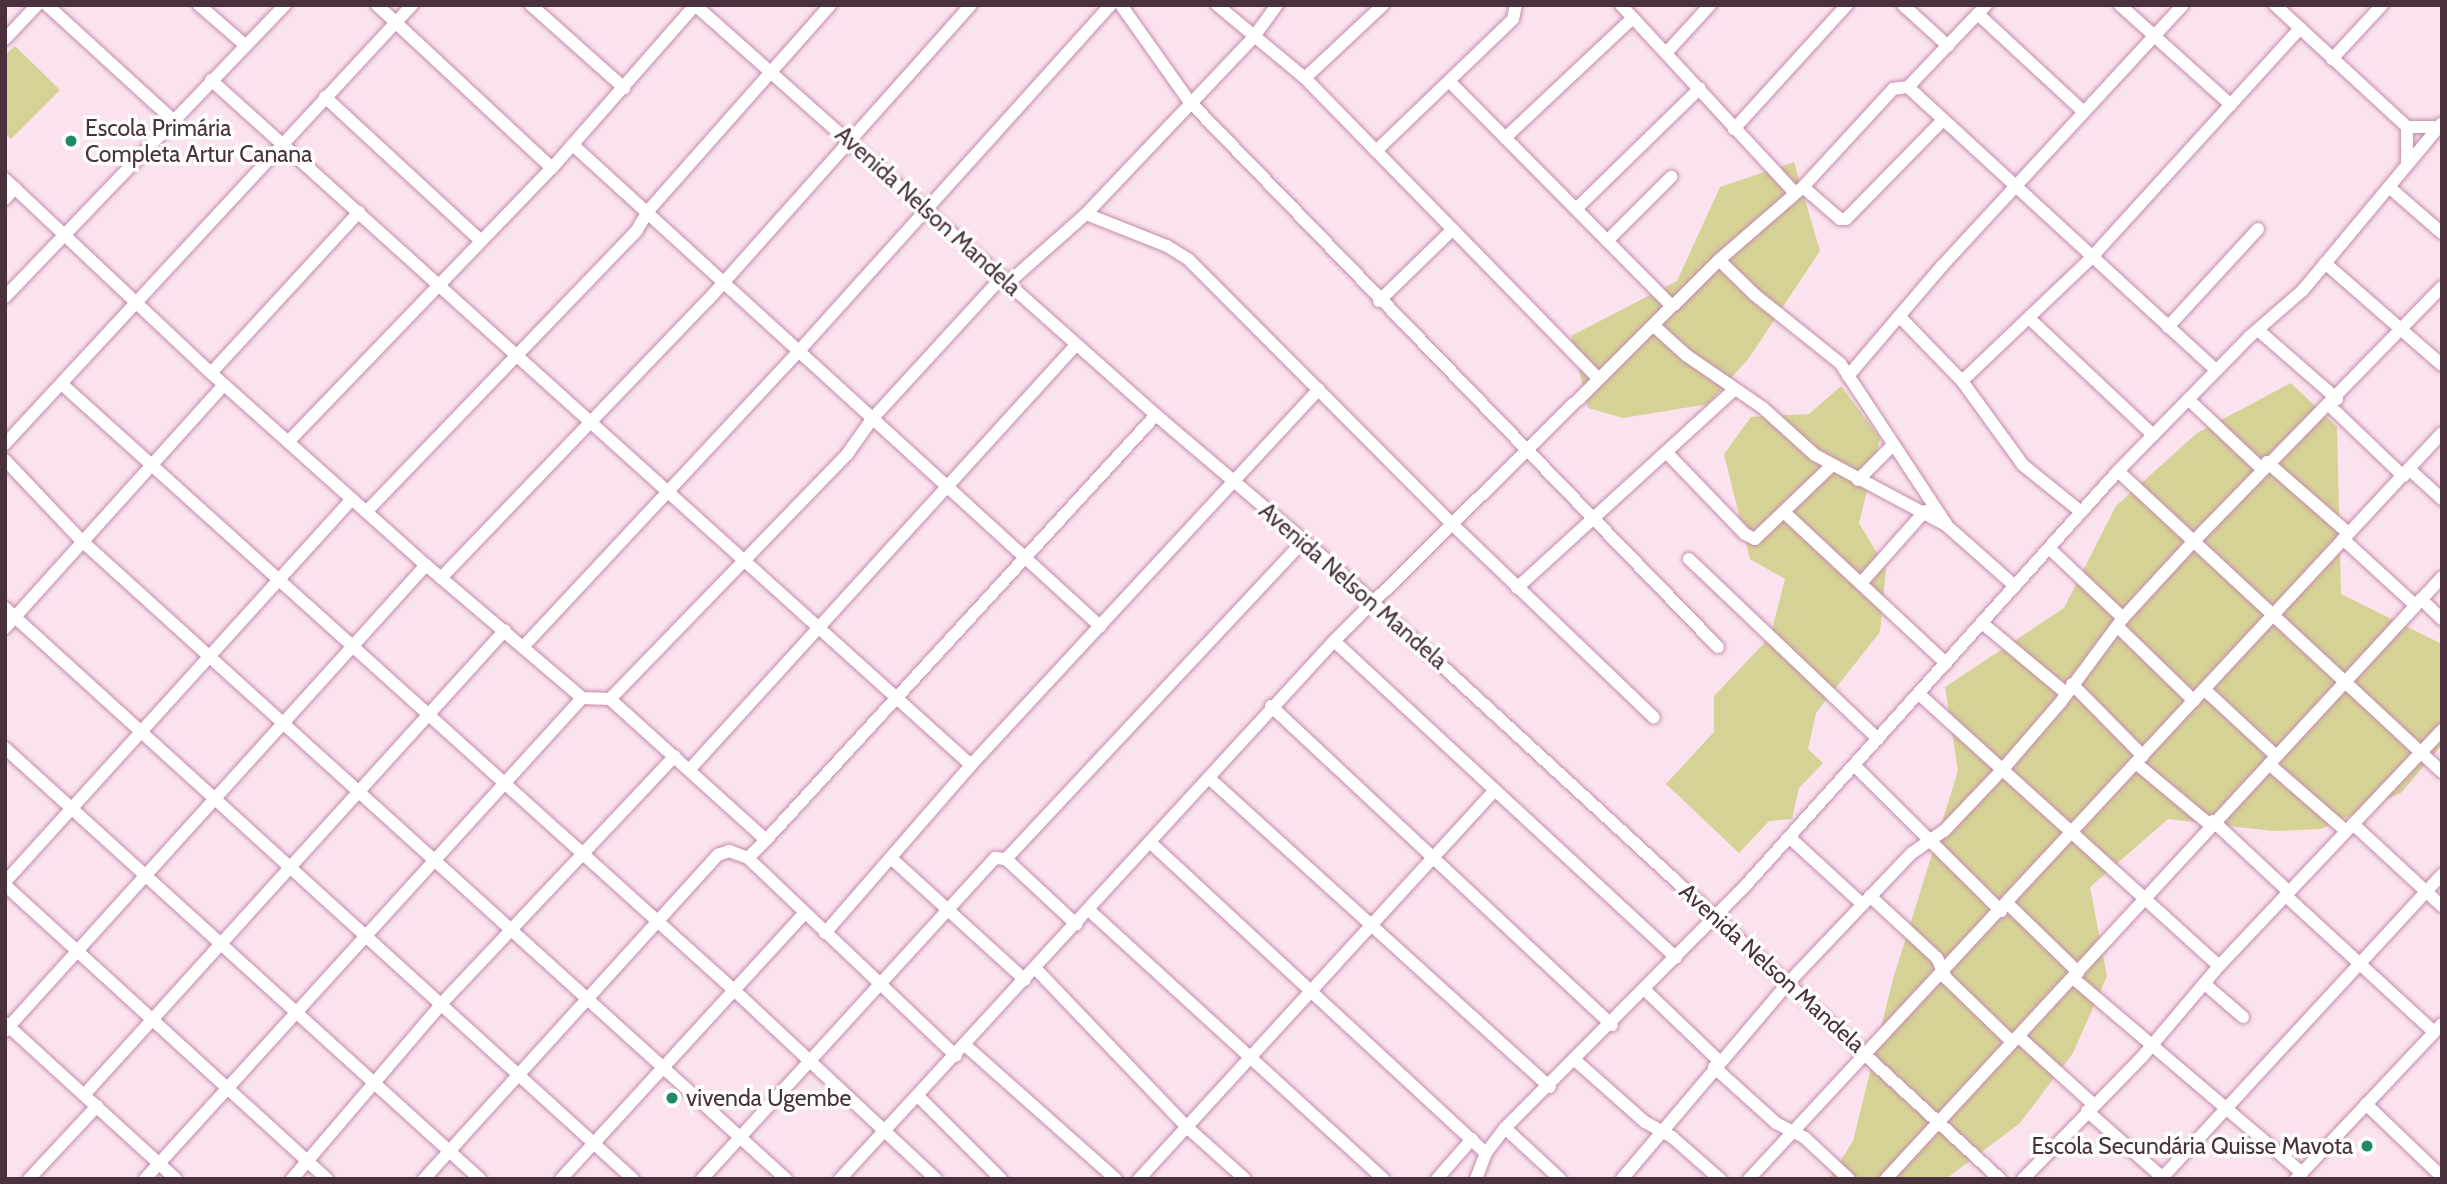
<!DOCTYPE html>
<meta charset="utf-8">
<style>
body{margin:0}
#map{position:relative;width:2447px;height:1184px;overflow:hidden;background:#fbe2ef;font-family:Cabin,sans-serif}
div>[style]{position:absolute}
[style*='--x']{left:calc(var(--x)*1px);top:calc(var(--y)*1px);width:calc(var(--w)*1px);rotate:calc(var(--a)*1deg)}
.green>*{inset:0;background:#d6d296}
.roads{filter:drop-shadow(0 0 2px #c48bab) drop-shadow(0 0 2px #c48bab)}
.minor>*{height:12px;margin:-6px;padding:0 6px;transform-origin:6px;border-radius:6px;background:#fff}
.dots>*{width:19px;height:19px;translate:-50% -50%;box-sizing:border-box;border:4px solid #fff;border-radius:50%}
span{translate:-50% -50%;white-space:nowrap;text-align:center;line-height:1.15;-webkit-text-stroke:7px #fff;paint-order:stroke}
.poi-label{font-size:23px;color:#49313e}
.left{translate:0 -50%;text-align:left}
.right{translate:-100% -50%;text-align:right}
.street-label{font-size:23px;color:#49313e}
.frame{position:absolute;inset:0;border:7px solid #49313e;pointer-events:none}
</style>
<div id="map">
<div class="green">
<div style="clip-path:polygon(15px 46px,60px 90px,11px 139px,5px 134px,5px 55px)"></div>
<div style="clip-path:polygon(1794px 162px,1820px 251px,1749px 358px,1708px 404px,1623px 418px,1588px 408px,1571px 336px,1677px 281px,1720px 187px)"></div>
<div style="clip-path:polygon(2291px 383px,2337px 427px,2341px 594px,2442px 644px,2442px 745px,2401px 793px,2321px 829px,2273px 831px,2168px 819px,2090px 887px,2107px 976px,2073px 1053px,2020px 1123px,1946px 1179px,1829px 1179px,1853px 1141px,1893px 979px,1958px 771px,1945px 687px,2064px 608px,2116px 506px,2197px 433px)"></div>
<div style="clip-path:polygon(1841px 386px,1880px 438px,1859px 523px,1886px 568px,1880px 632px,1816px 713px,1808px 749px,1823px 763px,1799px 788px,1792px 819px,1769px 821px,1739px 853px,1666px 784px,1714px 732px,1714px 696px,1770px 637px,1785px 579px,1750px 559px,1724px 454px,1751px 417px,1809px 414px)"></div>
</div>
<div class="roads">
<div class="minor">
<div style="--x:47;--y:5;--w:169;--a:42.4"></div>
<div style="--x:199;--y:5;--w:61;--a:41"></div>
<div style="--x:377;--y:5;--w:239;--a:43"></div>
<div style="--x:531;--y:5;--w:125;--a:41.7"></div>
<div style="--x:695;--y:5;--w:617;--a:41.65"></div>
<div style="--x:1156;--y:415;--w:240;--a:40.4"></div>
<div style="--x:1339;--y:571;--w:898;--a:42.61"></div>
<div style="--x:1121;--y:5;--w:118;--a:54.7"></div>
<div style="--x:1189;--y:101;--w:760;--a:45.91"></div>
<div style="--x:1217;--y:5;--w:114;--a:39.7"></div>
<div style="--x:1305;--y:78;--w:419;--a:45.7"></div>
<div style="--x:1621;--y:5;--w:256;--a:47.2"></div>
<div style="--x:1903;--y:5;--w:61;--a:42.3"></div>
<div style="--x:2120;--y:5;--w:149;--a:42"></div>
<div style="--x:2275;--y:5;--w:180;--a:42.7"></div>
<div style="--x:2407;--y:127;--w:31;--a:0"></div>
<div style="--x:1978;--y:14;--w:144;--a:42.8"></div>
<div style="--x:5;--y:39;--w:47;--a:-46.7"></div>
<div style="--x:1667;--y:52;--w:64;--a:-47.5"></div>
<div style="--x:2332;--y:59;--w:74;--a:-47.2"></div>
<div style="--x:1305;--y:78;--w:107;--a:-43.1"></div>
<div style="--x:211;--y:80;--w:1023;--a:42.03"></div>
<div style="--x:1449;--y:81;--w:317;--a:45.3"></div>
<div style="--x:1908;--y:87;--w:418;--a:42.6"></div>
<div style="--x:325;--y:97;--w:212;--a:42.7"></div>
<div style="--x:2407;--y:127;--w:37;--a:90"></div>
<div style="--x:1734;--y:129;--w:168;--a:-47.7"></div>
<div style="--x:1505;--y:138;--w:175;--a:-43.2"></div>
<div style="--x:573;--y:145;--w:714;--a:42.39"></div>
<div style="--x:1376;--y:151;--w:190;--a:-43.9"></div>
<div style="--x:1513;--y:19;--w:14;--a:-78"></div>
<div style="--x:5;--y:179;--w:283;--a:43.3"></div>
<div style="--x:211;--y:373;--w:288;--a:41.8"></div>
<div style="--x:426;--y:565;--w:205;--a:40.4"></div>
<div style="--x:582;--y:698;--w:28;--a:2"></div>
<div style="--x:610;--y:699;--w:210;--a:42.1"></div>
<div style="--x:766;--y:840;--w:577;--a:-47.46"></div>
<div style="--x:1803;--y:187;--w:49;--a:40.9"></div>
<div style="--x:1840;--y:219;--w:6;--a:0"></div>
<div style="--x:1846;--y:219;--w:139;--a:-45.6"></div>
<div style="--x:2389;--y:187;--w:70;--a:41"></div>
<div style="--x:5;--y:199;--w:15;--a:-48"></div>
<div style="--x:1576;--y:209;--w:173;--a:-44.3"></div>
<div style="--x:1086;--y:214;--w:243;--a:-46.5"></div>
<div style="--x:1253;--y:38;--w:41;--a:-54"></div>
<div style="--x:1607;--y:241;--w:91;--a:-45"></div>
<div style="--x:1719;--y:260;--w:50;--a:44.2"></div>
<div style="--x:1755;--y:295;--w:109;--a:38.7"></div>
<div style="--x:1840;--y:363;--w:193;--a:56.6"></div>
<div style="--x:2325;--y:263;--w:155;--a:41.1"></div>
<div style="--x:1008;--y:283;--w:104;--a:-41.5"></div>
<div style="--x:1086;--y:214;--w:87;--a:21.6"></div>
<div style="--x:1167;--y:246;--w:26;--a:32"></div>
<div style="--x:1189;--y:260;--w:371;--a:45.1"></div>
<div style="--x:1451;--y:523;--w:281;--a:43.8"></div>
<div style="--x:5;--y:297;--w:405;--a:-46.2"></div>
<div style="--x:1379;--y:301;--w:103;--a:-44.2"></div>
<div style="--x:1899;--y:316;--w:91;--a:45.9"></div>
<div style="--x:1962;--y:381;--w:104;--a:54"></div>
<div style="--x:2023;--y:465;--w:75;--a:39"></div>
<div style="--x:2030;--y:319;--w:169;--a:43.3"></div>
<div style="--x:1653;--y:325;--w:45;--a:42.3"></div>
<div style="--x:1686;--y:355;--w:93;--a:34.5"></div>
<div style="--x:1763;--y:408;--w:70;--a:42.1"></div>
<div style="--x:1815;--y:455;--w:149;--a:28.1"></div>
<div style="--x:1946;--y:525;--w:92;--a:41.5"></div>
<div style="--x:2168;--y:327;--w:133;--a:-47.4"></div>
<div style="--x:2258;--y:330;--w:105;--a:41.1"></div>
<div style="--x:211;--y:373;--w:219;--a:-47.4"></div>
<div style="--x:1848;--y:376;--w:145;--a:-49.5"></div>
<div style="--x:1942;--y:266;--w:355;--a:-47.3"></div>
<div style="--x:1962;--y:381;--w:178;--a:-43.6"></div>
<div style="--x:2091;--y:258;--w:311;--a:-47.7"></div>
<div style="--x:64;--y:386;--w:903;--a:42.04"></div>
<div style="--x:735;--y:991;--w:275;--a:43.1"></div>
<div style="--x:2188;--y:399;--w:102;--a:43.4"></div>
<div style="--x:2329;--y:405;--w:103;--a:43.8"></div>
<div style="--x:288;--y:442;--w:380;--a:-46.1"></div>
<div style="--x:552;--y:168;--w:217;--a:-48.7"></div>
<div style="--x:5;--y:444;--w:599;--a:-47.17"></div>
<div style="--x:1668;--y:454;--w:111;--a:46.1"></div>
<div style="--x:1745;--y:534;--w:11;--a:27"></div>
<div style="--x:1755;--y:539;--w:105;--a:-43.8"></div>
<div style="--x:5;--y:460;--w:112;--a:46.5"></div>
<div style="--x:82;--y:541;--w:950;--a:42.18"></div>
<div style="--x:2267;--y:462;--w:108;--a:41.2"></div>
<div style="--x:2409;--y:469;--w:45;--a:42.3"></div>
<div style="--x:2118;--y:471;--w:442;--a:42.9"></div>
<div style="--x:1858;--y:480;--w:49;--a:-45"></div>
<div style="--x:366;--y:512;--w:391;--a:-46.1"></div>
<div style="--x:637;--y:230;--w:22;--a:-60"></div>
<div style="--x:648;--y:211;--w:275;--a:-48.5"></div>
<div style="--x:1786;--y:514;--w:219;--a:43"></div>
<div style="--x:2343;--y:539;--w:98;--a:42.5"></div>
<div style="--x:2049;--y:548;--w:102;--a:43.4"></div>
<div style="--x:1689;--y:559;--w:261;--a:43.6"></div>
<div style="--x:441;--y:578;--w:385;--a:-46.2"></div>
<div style="--x:708;--y:300;--w:395;--a:-48.3"></div>
<div style="--x:1862;--y:582;--w:95;--a:-48.4"></div>
<div style="--x:1517;--y:588;--w:295;--a:-42.4"></div>
<div style="--x:2421;--y:599;--w:29;--a:44"></div>
<div style="--x:5;--y:608;--w:849;--a:42.28"></div>
<div style="--x:1982;--y:623;--w:109;--a:39.8"></div>
<div style="--x:2118;--y:627;--w:106;--a:44.2"></div>
<div style="--x:5;--y:628;--w:327;--a:-48"></div>
<div style="--x:1334;--y:641;--w:466;--a:42.8"></div>
<div style="--x:523;--y:647;--w:403;--a:-47"></div>
<div style="--x:798;--y:352;--w:467;--a:-48"></div>
<div style="--x:2072;--y:684;--w:101;--a:45.4"></div>
<div style="--x:2204;--y:689;--w:98;--a:42.9"></div>
<div style="--x:1919;--y:694;--w:405;--a:42.2"></div>
<div style="--x:610;--y:699;--w:342;--a:-45.9"></div>
<div style="--x:848;--y:453;--w:42;--a:-54.8"></div>
<div style="--x:872;--y:419;--w:193;--a:-47.5"></div>
<div style="--x:1271;--y:706;--w:467;--a:43.1"></div>
<div style="--x:5;--y:748;--w:641;--a:42.22"></div>
<div style="--x:2137;--y:764;--w:94;--a:39.8"></div>
<div style="--x:2269;--y:764;--w:102;--a:41"></div>
<div style="--x:1855;--y:766;--w:206;--a:44.8"></div>
<div style="--x:690;--y:769;--w:573;--a:-47.69"></div>
<div style="--x:1209;--y:778;--w:460;--a:42.2"></div>
<div style="--x:2213;--y:821;--w:103;--a:43"></div>
<div style="--x:2353;--y:824;--w:121;--a:42.7"></div>
<div style="--x:1789;--y:837;--w:99;--a:42.5"></div>
<div style="--x:766;--y:840;--w:25;--a:135"></div>
<div style="--x:748;--y:858;--w:287;--a:43.6"></div>
<div style="--x:1152;--y:844;--w:455;--a:42.8"></div>
<div style="--x:891;--y:858;--w:181;--a:42.3"></div>
<div style="--x:1006;--y:859;--w:436;--a:-46.9"></div>
<div style="--x:5;--y:882;--w:517;--a:-47.82"></div>
<div style="--x:5;--y:885;--w:436;--a:42.4"></div>
<div style="--x:2285;--y:895;--w:202;--a:42.6"></div>
<div style="--x:1870;--y:896;--w:91;--a:42.8"></div>
<div style="--x:1937;--y:958;--w:22;--a:66"></div>
<div style="--x:1946;--y:978;--w:92;--a:44.1"></div>
<div style="--x:2008;--y:904;--w:98;--a:44.2"></div>
<div style="--x:1090;--y:911;--w:398;--a:42.4"></div>
<div style="--x:825;--y:933;--w:223;--a:-49"></div>
<div style="--x:971;--y:765;--w:512;--a:-47.21"></div>
<div style="--x:1035;--y:968;--w:221;--a:46.3"></div>
<div style="--x:1188;--y:1128;--w:76;--a:41.8"></div>
<div style="--x:2073;--y:978;--w:301;--a:40.4"></div>
<div style="--x:2206;--y:985;--w:49;--a:40.9"></div>
<div style="--x:1645;--y:990;--w:103;--a:43.8"></div>
<div style="--x:5;--y:1023;--w:231;--a:42.4"></div>
<div style="--x:5;--y:1031;--w:628;--a:-47.9"></div>
<div style="--x:2018;--y:1036;--w:103;--a:42.2"></div>
<div style="--x:966;--y:1046;--w:200;--a:41.6"></div>
<div style="--x:1576;--y:1061;--w:92;--a:41.5"></div>
<div style="--x:1645;--y:1122;--w:31;--a:29"></div>
<div style="--x:1672;--y:1137;--w:64;--a:41.2"></div>
<div style="--x:1714;--y:1067;--w:84;--a:42.1"></div>
<div style="--x:1776;--y:1123;--w:33;--a:27"></div>
<div style="--x:1805;--y:1138;--w:60;--a:43"></div>
<div style="--x:84;--y:1095;--w:627;--a:-47.84"></div>
<div style="--x:919;--y:1097;--w:116;--a:45"></div>
<div style="--x:2366;--y:1104;--w:105;--a:43.8"></div>
<div style="--x:2087;--y:1111;--w:103;--a:41.4"></div>
<div style="--x:1505;--y:1128;--w:75;--a:42.8"></div>
<div style="--x:29;--y:1179;--w:100;--a:-47"></div>
<div style="--x:145;--y:1179;--w:650;--a:-47.74"></div>
<div style="--x:292;--y:1179;--w:233;--a:-49.5"></div>
<div style="--x:443;--y:1002;--w:338;--a:-46.7"></div>
<div style="--x:424;--y:1179;--w:438;--a:-47.8"></div>
<div style="--x:718;--y:855;--w:12;--a:-20"></div>
<div style="--x:729;--y:851;--w:20;--a:20"></div>
<div style="--x:561;--y:1179;--w:361;--a:-47.5"></div>
<div style="--x:702;--y:1179;--w:435;--a:-47.6"></div>
<div style="--x:995;--y:858;--w:11;--a:5"></div>
<div style="--x:1006;--y:859;--w:96;--a:42.9"></div>
<div style="--x:840;--y:1179;--w:730;--a:-47.44"></div>
<div style="--x:1334;--y:641;--w:542;--a:-44.7"></div>
<div style="--x:1719;--y:260;--w:111;--a:-41"></div>
<div style="--x:1803;--y:187;--w:133;--a:-47.4"></div>
<div style="--x:1893;--y:89;--w:15;--a:-8"></div>
<div style="--x:1908;--y:87;--w:113;--a:-46.4"></div>
<div style="--x:1139;--y:1179;--w:527;--a:-47.54"></div>
<div style="--x:1437;--y:1179;--w:53;--a:-48.8"></div>
<div style="--x:1476;--y:1179;--w:28;--a:-69"></div>
<div style="--x:1486;--y:1153;--w:31;--a:-53"></div>
<div style="--x:1505;--y:1128;--w:342;--a:-45.2"></div>
<div style="--x:1746;--y:885;--w:557;--a:-48.06"></div>
<div style="--x:2118;--y:471;--w:187;--a:-45.6"></div>
<div style="--x:2249;--y:337;--w:72;--a:-41"></div>
<div style="--x:2303;--y:290;--w:217;--a:-50.2"></div>
<div style="--x:1622;--y:1179;--w:257;--a:-49.7"></div>
<div style="--x:1788;--y:983;--w:180;--a:-46.4"></div>
<div style="--x:1912;--y:853;--w:39;--a:-35"></div>
<div style="--x:1944;--y:831;--w:86;--a:-46.4"></div>
<div style="--x:2003;--y:769;--w:87;--a:-49.2"></div>
<div style="--x:2060;--y:703;--w:106;--a:-53.5"></div>
<div style="--x:2123;--y:618;--w:103;--a:-47.4"></div>
<div style="--x:2193;--y:542;--w:356;--a:-45.7"></div>
<div style="--x:1749;--y:1179;--w:1018;--a:-47.11"></div>
<div style="--x:1886;--y:1179;--w:819;--a:-47.27"></div>
<div style="--x:2023;--y:1179;--w:170;--a:-45.7"></div>
<div style="--x:2142;--y:1057;--w:119;--a:-49.8"></div>
<div style="--x:2219;--y:966;--w:325;--a:-46.6"></div>
<div style="--x:2161;--y:1179;--w:414;--a:-47.3"></div>
<div style="--x:2296;--y:1179;--w:213;--a:-46.7"></div>
</div>
</div>
<div class="dots">
<div style="left:71px;top:141px;background:#208965"></div>
<div style="left:672px;top:1098px;background:#208965"></div>
<div style="left:2367px;top:1146px;background:#208965"></div>
</div>
<div class="poi-label">
<span class="left" style="left:85px;top:141px">Escola Primária<br>Completa Artur Canana</span>
<span class="left" style="left:686px;top:1098px">vivenda Ugembe</span>
<span class="right" style="left:2353px;top:1146px">Escola Secundária Quisse Mavota</span>
</div>
<div class="street-label">
<span style="left:928px;top:211px;rotate:42deg">Avenida Nelson Mandela</span>
<span style="left:1353px;top:586px;rotate:41deg">Avenida Nelson Mandela</span>
<span style="left:1772px;top:968px;rotate:42deg">Avenida Nelson Mandela</span>
</div>
<div class="frame"></div>
</div>
